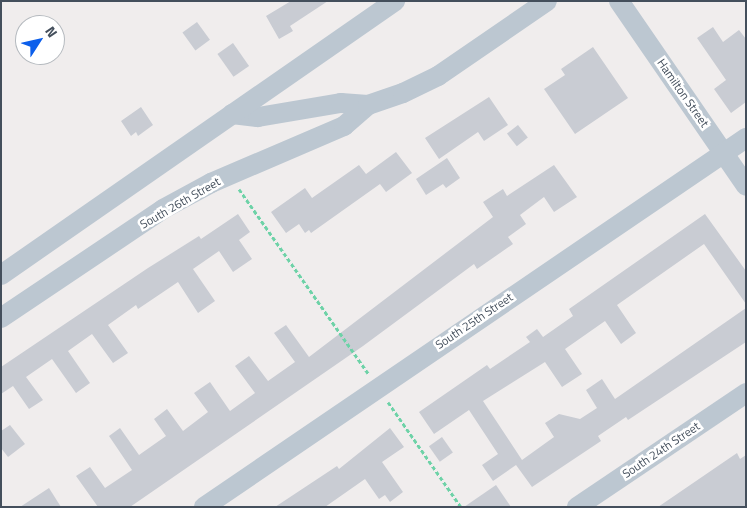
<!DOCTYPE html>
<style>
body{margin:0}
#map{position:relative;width:747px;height:508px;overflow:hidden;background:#f0eded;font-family:"Titillium Web",sans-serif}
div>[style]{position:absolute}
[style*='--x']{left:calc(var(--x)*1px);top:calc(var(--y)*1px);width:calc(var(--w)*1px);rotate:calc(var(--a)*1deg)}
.building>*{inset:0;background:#c9ccd3;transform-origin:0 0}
.path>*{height:3px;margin-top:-1.5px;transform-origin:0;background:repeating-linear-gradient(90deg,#6dd2a7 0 4px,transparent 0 6.5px)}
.minor>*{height:20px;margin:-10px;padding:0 10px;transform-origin:10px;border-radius:10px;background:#bcc7d1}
span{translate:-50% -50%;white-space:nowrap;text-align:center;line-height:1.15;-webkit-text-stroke:5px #fff;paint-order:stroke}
.street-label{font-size:12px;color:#444f5c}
.frame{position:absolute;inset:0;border:2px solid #444f5c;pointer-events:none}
.north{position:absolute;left:15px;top:15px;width:50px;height:50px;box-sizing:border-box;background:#fff;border:1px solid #b4b9be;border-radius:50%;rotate:55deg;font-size:14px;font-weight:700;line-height:20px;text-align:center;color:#444f5c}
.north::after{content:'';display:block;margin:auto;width:18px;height:22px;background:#0c5feb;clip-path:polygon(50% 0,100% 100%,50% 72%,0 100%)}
</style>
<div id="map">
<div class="building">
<div style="clip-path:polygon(291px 1px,328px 1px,290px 26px,293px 31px,279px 39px,266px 16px)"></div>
<div style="left:197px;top:22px;width:22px;height:18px;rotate:54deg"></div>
<div style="clip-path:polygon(713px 27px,723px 42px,739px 30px,746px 39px,746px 102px,731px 113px,714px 89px,726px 80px,697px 38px)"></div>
<div style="left:233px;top:43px;width:28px;height:19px;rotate:55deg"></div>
<div style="clip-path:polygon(593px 47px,628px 98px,575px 134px,544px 89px,565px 75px,561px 69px)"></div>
<div style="clip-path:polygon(489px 97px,508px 125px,484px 141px,478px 132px,439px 159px,425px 138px)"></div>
<div style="clip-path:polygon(141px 107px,153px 125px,138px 136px,136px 132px,131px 136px,121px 121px)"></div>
<div style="left:518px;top:125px;width:16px;height:14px;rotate:52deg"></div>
<div style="clip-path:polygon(396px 152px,412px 173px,386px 192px,380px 184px,311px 233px,309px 230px,305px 233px,299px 224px,286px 233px,271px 212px,305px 188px,312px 198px,359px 165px,366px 174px)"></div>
<div style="clip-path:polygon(447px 158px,460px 178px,446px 188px,443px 184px,426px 195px,416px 179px)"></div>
<div style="clip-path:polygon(554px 165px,577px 197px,554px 212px,544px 197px,520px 215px,526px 224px,508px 237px,513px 244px,477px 269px,474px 264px,363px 346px,130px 507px,98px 507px,76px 476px,90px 467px,105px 488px,132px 470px,109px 436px,120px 428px,139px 455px,166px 436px,154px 419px,167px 409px,183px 431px,208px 412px,194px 393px,210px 382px,230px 411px,255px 393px,235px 366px,249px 356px,268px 381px,295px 362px,274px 333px,286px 325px,309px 357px,493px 217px,483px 202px,503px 189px,507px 196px)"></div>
<div style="clip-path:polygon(238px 214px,250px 232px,239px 240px,252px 259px,233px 272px,219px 251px,193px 269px,215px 301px,198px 313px,178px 282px,138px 309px,136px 305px,108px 325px,128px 353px,113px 363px,92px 334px,68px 351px,90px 383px,76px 393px,52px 359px,26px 377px,43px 400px,29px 409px,13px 386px,1px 394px,1px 367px,148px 268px,199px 236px,201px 239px)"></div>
<div style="clip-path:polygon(705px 214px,746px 271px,746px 304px,704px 244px,617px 305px,636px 333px,621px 344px,605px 321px,565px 349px,582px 374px,562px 387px,545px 362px,483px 401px,522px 460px,554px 437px,545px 423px,559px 414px,580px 419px,597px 408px,586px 390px,602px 379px,615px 399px,746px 308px,746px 342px,628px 420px,626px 417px,598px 436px,601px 441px,532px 487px,516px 465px,493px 481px,482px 465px,498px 454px,469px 410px,434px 434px,419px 412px,487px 365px,490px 369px,530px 342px,526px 337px,537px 329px,543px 337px,573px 316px,569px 309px)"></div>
<div style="clip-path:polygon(10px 425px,25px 444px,8px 457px,1px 448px,1px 431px)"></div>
<div style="clip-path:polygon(390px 428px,404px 447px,382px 462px,403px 492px,390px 502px,385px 495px,379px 499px,365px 479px,325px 507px,275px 507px,337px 466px,339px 469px)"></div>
<div style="left:442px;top:437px;width:19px;height:16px;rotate:55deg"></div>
<div style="clip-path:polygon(737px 453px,740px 459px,746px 455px,746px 507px,658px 507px)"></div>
<div style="clip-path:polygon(496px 485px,511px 507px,464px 507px)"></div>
<div style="clip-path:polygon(49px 488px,61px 507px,20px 507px)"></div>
</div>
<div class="path">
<div style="--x:239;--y:189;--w:227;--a:55"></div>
<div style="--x:388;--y:402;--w:128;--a:55.2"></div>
</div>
<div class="minor">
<div style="--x:619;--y:1;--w:224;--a:55.5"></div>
<div style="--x:232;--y:114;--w:26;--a:7"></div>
<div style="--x:258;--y:117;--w:84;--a:-9.6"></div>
<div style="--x:341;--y:103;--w:27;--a:4"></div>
<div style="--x:1;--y:275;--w:480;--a:-34.8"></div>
<div style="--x:1;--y:318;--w:195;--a:-33.9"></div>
<div style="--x:163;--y:209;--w:55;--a:-28.4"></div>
<div style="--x:211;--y:183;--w:145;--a:-23.2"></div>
<div style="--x:344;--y:126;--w:32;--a:-41"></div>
<div style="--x:368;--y:105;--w:37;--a:-19"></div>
<div style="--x:403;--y:93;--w:39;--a:-26"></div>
<div style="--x:438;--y:76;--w:132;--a:-34.5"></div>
<div style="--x:204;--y:507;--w:656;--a:-34.25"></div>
<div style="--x:577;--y:507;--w:204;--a:-34"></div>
</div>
<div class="street-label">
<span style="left:683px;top:93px;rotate:55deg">Hamilton Street</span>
<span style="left:180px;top:203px;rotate:-30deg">South 26th Street</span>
<span style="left:474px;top:321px;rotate:-34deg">South 25th Street</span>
<span style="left:661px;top:450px;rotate:-34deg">South 24th Street</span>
</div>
<div class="frame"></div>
<div class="north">N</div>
</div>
